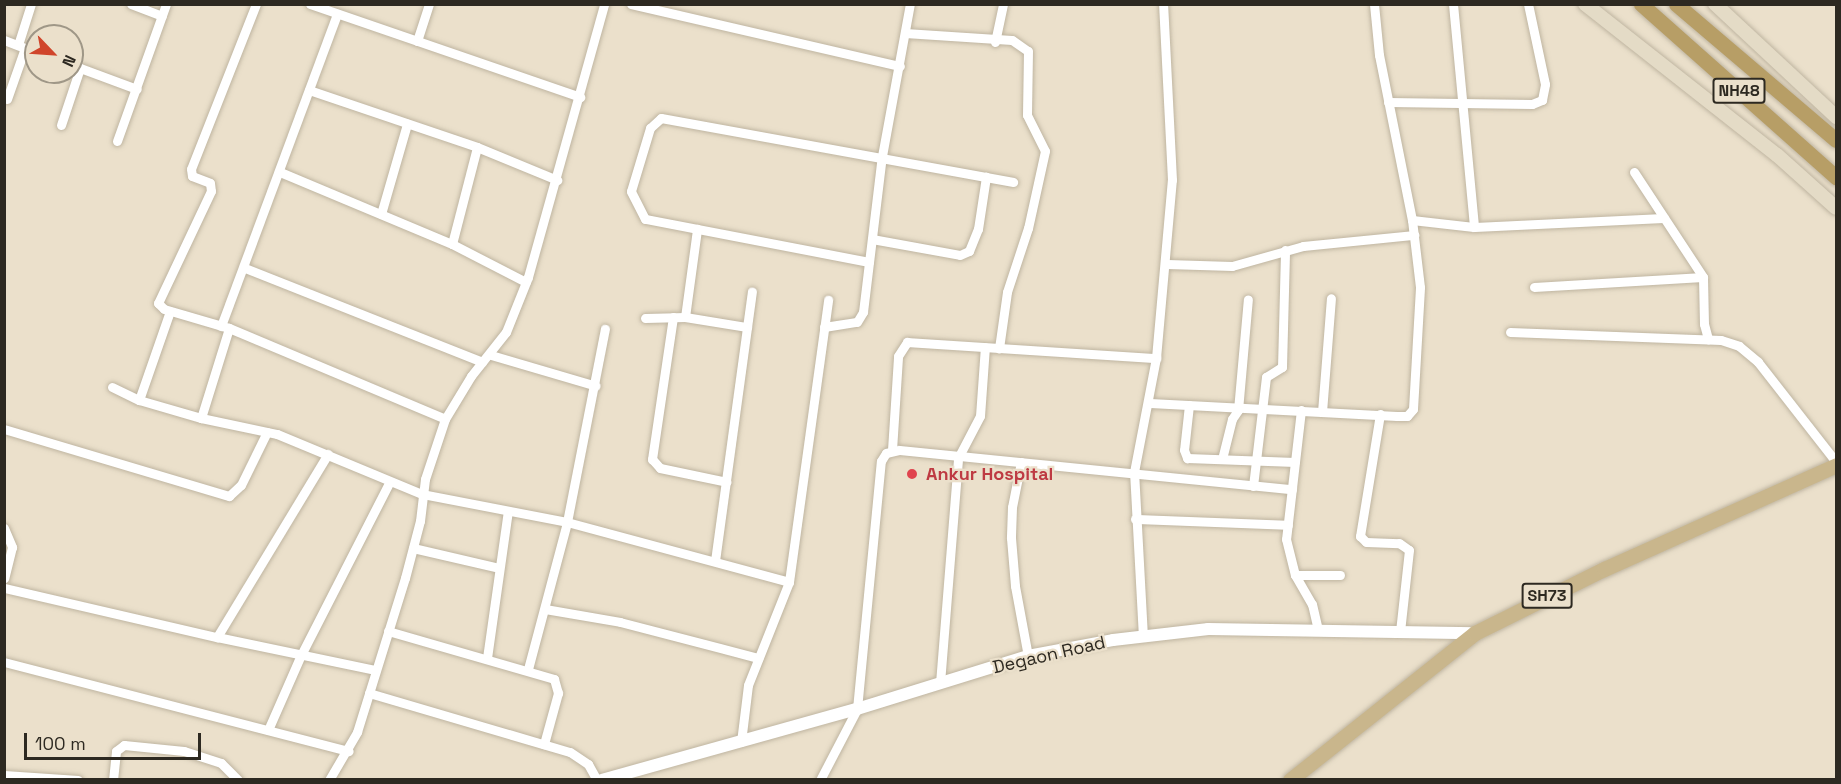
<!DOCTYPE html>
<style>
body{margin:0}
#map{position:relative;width:1841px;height:784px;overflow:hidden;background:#ebe0cb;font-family:"Space Grotesk",sans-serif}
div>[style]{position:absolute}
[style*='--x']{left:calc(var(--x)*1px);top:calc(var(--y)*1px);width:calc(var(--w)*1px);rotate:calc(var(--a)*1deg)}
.roads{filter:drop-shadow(0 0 2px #bfb5a1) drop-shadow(0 0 2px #bfb5a1)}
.minor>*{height:9px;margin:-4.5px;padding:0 4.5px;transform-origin:4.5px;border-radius:4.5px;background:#fff}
.tertiary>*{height:12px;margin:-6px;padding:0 6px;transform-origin:6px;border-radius:6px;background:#fff}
.secondary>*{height:14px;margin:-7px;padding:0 7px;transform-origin:7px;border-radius:7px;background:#e4dbc6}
.primary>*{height:15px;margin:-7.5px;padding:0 7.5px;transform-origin:7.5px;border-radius:7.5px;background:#c9b68c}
.trunk>*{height:15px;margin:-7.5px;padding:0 7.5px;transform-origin:7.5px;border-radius:7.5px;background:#b79e66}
.dots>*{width:16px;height:16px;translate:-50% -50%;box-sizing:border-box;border:3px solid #ebe0cb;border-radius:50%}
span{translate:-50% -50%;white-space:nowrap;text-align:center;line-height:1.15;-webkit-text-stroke:4.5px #ebe0cb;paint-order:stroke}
.shield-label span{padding:2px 4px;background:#ebe0cb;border:2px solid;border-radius:4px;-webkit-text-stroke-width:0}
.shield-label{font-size:16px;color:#2d2921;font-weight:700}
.health-label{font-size:18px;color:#be3a42;font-weight:700}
.left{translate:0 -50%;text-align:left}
.street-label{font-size:18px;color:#2d2921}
.frame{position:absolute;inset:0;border:6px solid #2d2921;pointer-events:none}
.north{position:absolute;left:24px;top:24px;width:60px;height:60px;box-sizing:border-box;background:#ebe0cb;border:2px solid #9f9787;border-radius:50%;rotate:115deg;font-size:16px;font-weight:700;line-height:24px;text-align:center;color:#2d2921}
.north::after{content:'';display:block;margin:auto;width:21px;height:27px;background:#d0452b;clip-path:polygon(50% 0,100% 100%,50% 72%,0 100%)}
.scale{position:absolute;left:24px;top:733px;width:177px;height:27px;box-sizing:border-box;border:3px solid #2d2921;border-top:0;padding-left:8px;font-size:18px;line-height:21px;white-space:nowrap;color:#2d2921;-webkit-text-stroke:4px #ebe0cb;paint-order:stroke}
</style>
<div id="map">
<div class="roads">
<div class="minor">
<div style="--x:131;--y:4;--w:33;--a:21"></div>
<div style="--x:256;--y:4;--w:177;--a:111.5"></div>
<div style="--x:191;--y:169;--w:7;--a:82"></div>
<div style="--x:192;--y:176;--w:19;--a:21"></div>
<div style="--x:210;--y:183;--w:8;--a:83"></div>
<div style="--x:211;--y:191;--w:124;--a:115.3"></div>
<div style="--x:158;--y:303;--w:8;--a:45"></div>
<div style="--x:164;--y:309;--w:68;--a:16.3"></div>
<div style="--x:229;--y:328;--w:234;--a:22.8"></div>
<div style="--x:310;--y:4;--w:286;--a:19"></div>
<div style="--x:631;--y:4;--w:276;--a:13"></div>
<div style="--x:1453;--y:4;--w:224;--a:84.6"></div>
<div style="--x:905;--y:33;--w:107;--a:3.7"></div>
<div style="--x:1012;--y:40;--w:19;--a:35"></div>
<div style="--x:1028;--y:51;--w:64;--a:90.9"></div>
<div style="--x:1027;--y:115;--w:40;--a:63.4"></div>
<div style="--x:1045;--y:151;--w:79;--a:102.4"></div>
<div style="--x:1028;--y:228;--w:67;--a:108.2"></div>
<div style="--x:1007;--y:292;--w:57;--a:98.1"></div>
<div style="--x:4;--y:40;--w:34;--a:21"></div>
<div style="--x:417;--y:41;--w:39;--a:-72"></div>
<div style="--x:995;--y:42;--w:39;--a:-78"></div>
<div style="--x:18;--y:45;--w:43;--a:-72.4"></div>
<div style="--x:72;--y:65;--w:69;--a:20.3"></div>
<div style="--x:309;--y:90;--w:177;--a:18.7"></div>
<div style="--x:477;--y:147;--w:87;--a:22.4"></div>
<div style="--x:7;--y:99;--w:54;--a:-70.6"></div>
<div style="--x:1388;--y:102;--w:144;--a:0.8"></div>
<div style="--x:1532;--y:104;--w:11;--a:-22"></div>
<div style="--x:1542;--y:100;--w:16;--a:-79"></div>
<div style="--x:1545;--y:84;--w:82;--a:-102"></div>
<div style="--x:61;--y:125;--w:60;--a:-71.6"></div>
<div style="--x:117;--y:141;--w:145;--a:-70.3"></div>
<div style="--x:280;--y:172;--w:186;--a:22.7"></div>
<div style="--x:452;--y:244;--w:83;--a:27.2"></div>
<div style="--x:1634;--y:172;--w:126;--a:56.7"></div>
<div style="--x:1703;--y:277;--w:47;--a:88.8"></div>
<div style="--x:1704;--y:324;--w:16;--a:75"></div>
<div style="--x:381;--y:214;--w:94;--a:-73.9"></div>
<div style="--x:1412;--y:220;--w:62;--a:6.4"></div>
<div style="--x:1474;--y:227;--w:190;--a:-2.7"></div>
<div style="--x:872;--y:239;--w:89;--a:10.3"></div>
<div style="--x:960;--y:255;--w:10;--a:-24"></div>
<div style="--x:969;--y:251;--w:24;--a:-68"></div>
<div style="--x:978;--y:229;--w:53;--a:-81.3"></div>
<div style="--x:452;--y:244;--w:100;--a:-75.5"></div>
<div style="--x:869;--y:262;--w:228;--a:-169.1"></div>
<div style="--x:645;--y:219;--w:31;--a:-117"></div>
<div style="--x:631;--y:191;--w:66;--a:-73.2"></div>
<div style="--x:650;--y:128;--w:15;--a:-42"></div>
<div style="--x:661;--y:118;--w:358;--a:10.3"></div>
<div style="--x:1167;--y:264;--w:65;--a:1.8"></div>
<div style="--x:1232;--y:266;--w:74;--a:-15.7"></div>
<div style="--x:1303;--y:246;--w:112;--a:-5.7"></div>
<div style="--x:245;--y:268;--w:255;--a:21.6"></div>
<div style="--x:1534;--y:287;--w:169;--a:-3.4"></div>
<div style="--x:673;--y:317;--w:144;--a:98.4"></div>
<div style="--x:652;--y:459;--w:12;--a:48"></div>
<div style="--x:660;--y:468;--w:68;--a:11.8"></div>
<div style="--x:685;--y:317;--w:89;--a:-82.2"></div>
<div style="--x:645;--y:318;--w:40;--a:-1.4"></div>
<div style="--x:685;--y:317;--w:63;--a:9.2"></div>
<div style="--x:221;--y:326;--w:333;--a:-69.6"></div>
<div style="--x:824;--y:327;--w:33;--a:-9"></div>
<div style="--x:857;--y:322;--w:12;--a:-59"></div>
<div style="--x:863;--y:312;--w:157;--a:-83.1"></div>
<div style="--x:882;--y:156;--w:155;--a:-79.6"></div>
<div style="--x:1510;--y:332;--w:211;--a:2.2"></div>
<div style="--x:1721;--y:340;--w:19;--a:18"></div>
<div style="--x:1739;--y:346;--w:25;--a:40"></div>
<div style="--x:1758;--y:362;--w:127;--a:52"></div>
<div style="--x:491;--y:355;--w:109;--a:16.4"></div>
<div style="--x:112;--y:387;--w:30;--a:26"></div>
<div style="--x:139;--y:400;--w:65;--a:16.2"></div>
<div style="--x:201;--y:418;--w:78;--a:11.9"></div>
<div style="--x:277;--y:434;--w:157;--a:22.5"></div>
<div style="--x:422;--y:494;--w:148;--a:10.9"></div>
<div style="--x:567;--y:522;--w:230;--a:15.1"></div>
<div style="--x:139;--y:400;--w:94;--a:-70.8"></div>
<div style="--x:1150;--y:403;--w:247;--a:3"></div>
<div style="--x:1397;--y:416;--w:10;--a:0"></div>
<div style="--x:1407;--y:416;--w:9;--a:-49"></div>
<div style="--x:1413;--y:409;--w:122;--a:-86.7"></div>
<div style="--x:1420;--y:287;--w:67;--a:-96.8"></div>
<div style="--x:1412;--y:220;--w:168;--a:-101.3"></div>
<div style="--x:1379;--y:55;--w:51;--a:-95.6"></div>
<div style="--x:1189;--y:405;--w:45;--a:96.3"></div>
<div style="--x:1184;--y:450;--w:9;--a:69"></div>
<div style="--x:1187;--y:458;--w:108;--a:2.1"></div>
<div style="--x:1301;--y:410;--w:130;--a:96.6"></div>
<div style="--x:1286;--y:539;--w:37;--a:76"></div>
<div style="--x:1295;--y:575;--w:34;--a:60"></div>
<div style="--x:1312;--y:604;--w:26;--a:77"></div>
<div style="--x:1322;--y:412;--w:114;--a:-85.5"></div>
<div style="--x:1380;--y:414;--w:124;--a:99.3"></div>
<div style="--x:1360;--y:536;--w:8;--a:45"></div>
<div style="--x:1366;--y:542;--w:33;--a:2"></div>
<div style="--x:1399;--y:543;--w:12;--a:35"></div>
<div style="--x:1409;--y:550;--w:82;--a:96.3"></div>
<div style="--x:201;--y:418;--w:94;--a:-72.7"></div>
<div style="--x:4;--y:429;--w:235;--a:16.6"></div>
<div style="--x:229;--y:496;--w:16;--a:-43"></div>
<div style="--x:241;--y:485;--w:59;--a:-63.9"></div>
<div style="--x:892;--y:450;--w:94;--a:-86.3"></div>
<div style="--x:898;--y:356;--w:17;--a:-57"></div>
<div style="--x:907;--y:342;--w:250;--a:3.7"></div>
<div style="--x:1222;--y:459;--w:41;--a:-76"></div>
<div style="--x:1232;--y:419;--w:11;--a:-56"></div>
<div style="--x:1238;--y:410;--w:111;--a:-84.9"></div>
<div style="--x:1021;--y:462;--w:46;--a:101.3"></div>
<div style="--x:1012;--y:507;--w:31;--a:92"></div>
<div style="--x:1011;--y:538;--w:48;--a:85.2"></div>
<div style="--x:1015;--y:586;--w:71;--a:79.5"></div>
<div style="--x:1253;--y:486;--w:110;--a:-83.2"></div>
<div style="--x:1266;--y:377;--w:19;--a:-32"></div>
<div style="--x:1282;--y:367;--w:117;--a:-88.5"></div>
<div style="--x:1135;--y:519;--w:153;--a:2.2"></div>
<div style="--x:4;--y:528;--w:21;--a:67"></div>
<div style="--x:12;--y:547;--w:32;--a:104"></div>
<div style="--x:413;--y:548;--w:88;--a:13.1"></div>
<div style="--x:715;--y:561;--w:272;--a:-82.2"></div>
<div style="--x:1295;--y:575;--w:45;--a:0"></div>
<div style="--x:4;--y:588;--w:219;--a:13"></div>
<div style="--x:217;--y:637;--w:214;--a:-58.8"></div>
<div style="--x:545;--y:609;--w:76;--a:9.8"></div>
<div style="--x:620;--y:622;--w:143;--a:14.6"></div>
<div style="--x:388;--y:631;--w:173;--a:16.1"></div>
<div style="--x:554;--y:679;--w:15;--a:74"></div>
<div style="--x:558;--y:693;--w:53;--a:105.4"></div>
<div style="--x:217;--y:637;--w:161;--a:11.8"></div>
<div style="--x:1143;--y:637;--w:165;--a:-93.1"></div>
<div style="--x:1134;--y:472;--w:116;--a:-79.1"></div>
<div style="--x:1156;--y:358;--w:179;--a:-84.9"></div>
<div style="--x:1172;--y:180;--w:176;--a:-92.9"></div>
<div style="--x:487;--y:658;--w:148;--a:-81.9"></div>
<div style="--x:4;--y:662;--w:356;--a:14.5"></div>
<div style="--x:528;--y:669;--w:152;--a:-75.1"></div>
<div style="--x:567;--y:522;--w:197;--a:-78.9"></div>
<div style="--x:940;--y:683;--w:226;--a:-85.4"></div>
<div style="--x:958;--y:458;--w:47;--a:-62.4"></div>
<div style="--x:980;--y:416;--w:69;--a:-85.9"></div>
<div style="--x:369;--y:693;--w:209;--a:16.4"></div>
<div style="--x:570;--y:752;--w:22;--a:34"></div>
<div style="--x:588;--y:764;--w:18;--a:61"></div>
<div style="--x:268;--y:730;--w:82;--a:-66.3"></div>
<div style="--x:301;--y:655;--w:195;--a:-62.9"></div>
<div style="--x:741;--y:742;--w:57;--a:-83"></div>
<div style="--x:748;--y:685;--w:111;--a:-68.3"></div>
<div style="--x:789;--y:582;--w:285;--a:-82.1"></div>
<div style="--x:4;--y:775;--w:74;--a:3.9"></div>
<div style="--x:113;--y:780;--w:29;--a:-84"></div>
<div style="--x:116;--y:751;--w:10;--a:-37"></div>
<div style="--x:124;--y:745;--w:60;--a:5.7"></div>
<div style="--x:184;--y:751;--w:39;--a:18"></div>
<div style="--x:221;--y:763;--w:24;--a:45"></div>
<div style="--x:329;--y:780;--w:56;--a:-59.7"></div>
<div style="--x:357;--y:732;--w:161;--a:-72.7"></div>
<div style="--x:405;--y:578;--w:59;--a:-75.3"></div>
<div style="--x:420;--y:521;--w:42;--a:-83.2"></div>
<div style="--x:425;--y:479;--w:63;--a:-71.6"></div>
<div style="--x:445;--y:419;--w:50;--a:-58.8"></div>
<div style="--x:471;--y:376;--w:56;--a:-51.5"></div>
<div style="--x:506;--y:332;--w:59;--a:-68.2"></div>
<div style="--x:528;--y:277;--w:283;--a:-74.4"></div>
<div style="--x:820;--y:780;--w:80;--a:-62.5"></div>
<div style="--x:857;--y:709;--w:249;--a:-84.5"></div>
<div style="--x:881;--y:461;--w:9;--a:-58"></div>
<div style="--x:886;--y:453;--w:13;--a:-13"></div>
<div style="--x:899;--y:450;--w:395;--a:5.7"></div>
</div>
<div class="tertiary">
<div style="--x:602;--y:780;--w:265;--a:-15.6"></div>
<div style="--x:857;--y:709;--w:179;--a:-17.2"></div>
<div style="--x:1028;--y:656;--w:86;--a:-10.7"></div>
<div style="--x:1113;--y:640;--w:96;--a:-6.6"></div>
<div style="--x:1208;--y:629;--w:267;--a:0.9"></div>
</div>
<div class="secondary">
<div style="--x:1585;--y:4;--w:244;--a:38.2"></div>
<div style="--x:1777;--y:155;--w:79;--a:41.9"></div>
<div style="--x:1715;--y:4;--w:166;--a:43"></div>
</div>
<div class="primary">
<div style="--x:1290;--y:780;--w:236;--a:-38.5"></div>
<div style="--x:1475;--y:633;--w:144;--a:-26.4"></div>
<div style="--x:1604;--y:569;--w:254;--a:-24.1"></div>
</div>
<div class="trunk">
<div style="--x:1641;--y:4;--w:261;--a:41.6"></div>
<div style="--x:1676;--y:4;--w:210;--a:40.4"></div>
</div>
</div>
<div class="dots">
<div style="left:912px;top:474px;background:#e0444e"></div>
</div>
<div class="shield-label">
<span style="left:1739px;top:91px">NH48</span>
<span style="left:1547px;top:596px">SH73</span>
</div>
<div class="health-label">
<span class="left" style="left:926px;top:474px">Ankur Hospital</span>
</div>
<div class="street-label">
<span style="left:1049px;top:655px;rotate:-13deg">Degaon Road</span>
</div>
<div class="frame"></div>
<div class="north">N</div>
<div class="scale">100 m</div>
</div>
